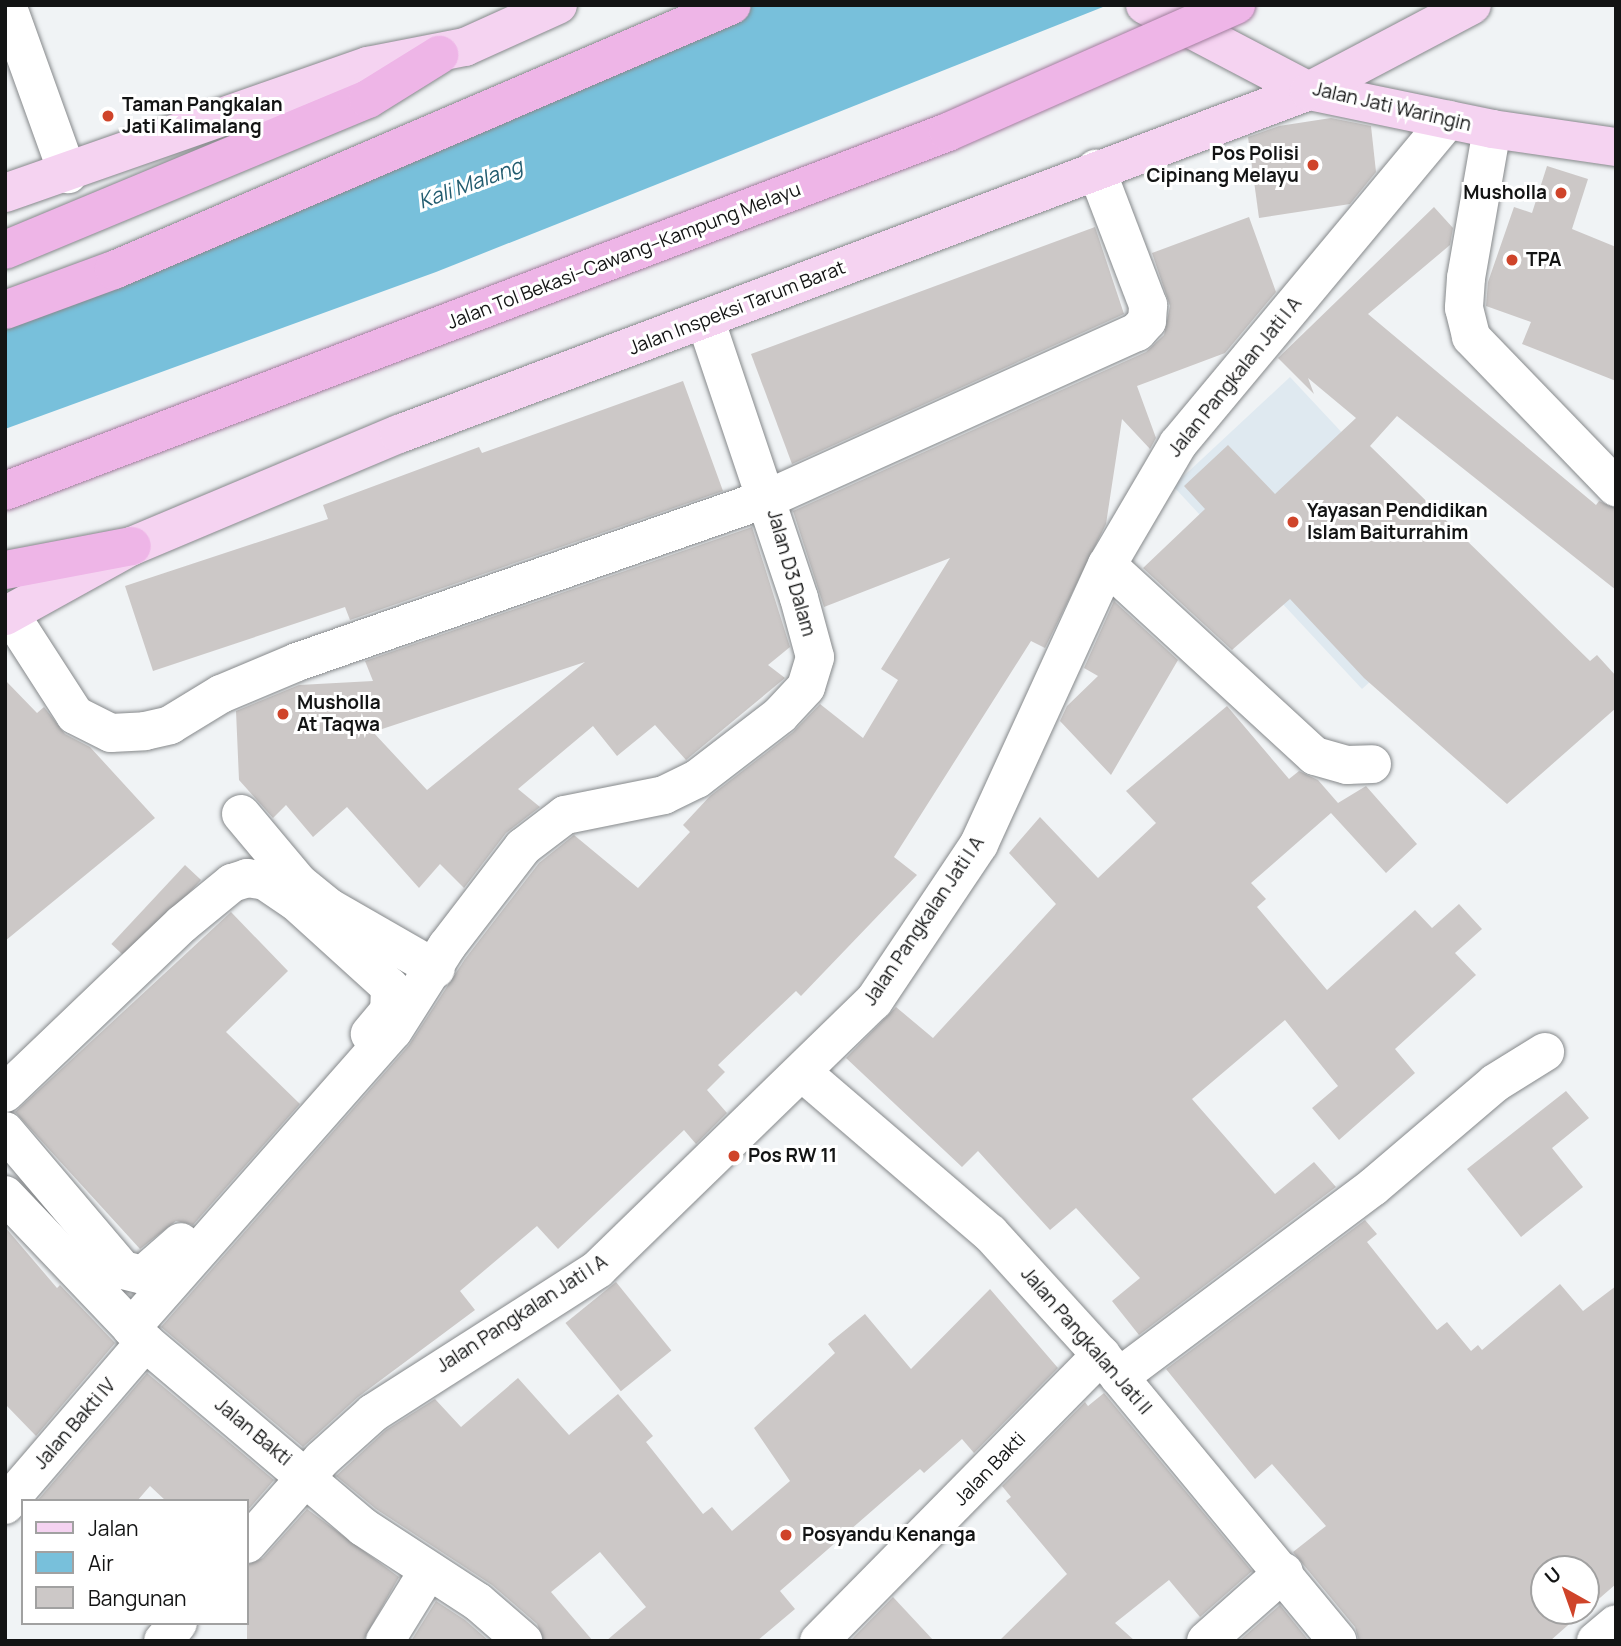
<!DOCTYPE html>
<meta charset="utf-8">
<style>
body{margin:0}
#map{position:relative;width:1621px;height:1646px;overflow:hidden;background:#f0f3f5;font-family:Manrope,sans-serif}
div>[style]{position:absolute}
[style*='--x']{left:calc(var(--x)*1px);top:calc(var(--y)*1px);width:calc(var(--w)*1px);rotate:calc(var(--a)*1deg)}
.built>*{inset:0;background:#dfe9f0}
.water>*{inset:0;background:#78c0db}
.building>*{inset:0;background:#ccc8c7;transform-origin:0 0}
.roads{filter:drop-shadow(0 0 2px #86898b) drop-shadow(0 0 2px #86898b)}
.minor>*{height:38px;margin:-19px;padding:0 19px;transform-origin:19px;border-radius:19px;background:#fff}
.major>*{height:38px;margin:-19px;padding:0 19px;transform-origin:19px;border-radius:19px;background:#f5d3f1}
.highway>*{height:38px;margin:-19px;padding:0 19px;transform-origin:19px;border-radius:19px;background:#eeb5e7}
.bridges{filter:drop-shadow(0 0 2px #a17d9d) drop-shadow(0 0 2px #a17d9d)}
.highway-bridge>*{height:38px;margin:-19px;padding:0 19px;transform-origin:19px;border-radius:19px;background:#eeb5e7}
.dots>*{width:19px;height:19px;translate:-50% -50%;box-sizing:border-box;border:4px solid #fff;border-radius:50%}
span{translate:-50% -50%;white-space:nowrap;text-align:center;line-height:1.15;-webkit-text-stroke:6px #fff;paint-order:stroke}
.poi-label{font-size:19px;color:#131414;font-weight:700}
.left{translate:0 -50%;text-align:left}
.right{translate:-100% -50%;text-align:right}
.street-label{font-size:19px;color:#131414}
.water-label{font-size:21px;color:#225c6f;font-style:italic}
.frame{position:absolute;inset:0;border:7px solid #131414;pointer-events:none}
.legend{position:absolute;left:21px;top:1499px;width:228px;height:126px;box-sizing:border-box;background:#fff;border:2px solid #a1a1a1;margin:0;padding:9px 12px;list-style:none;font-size:21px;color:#131414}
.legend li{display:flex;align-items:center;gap:14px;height:35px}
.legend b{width:35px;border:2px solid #a1a1a1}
.north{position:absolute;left:1530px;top:1555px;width:70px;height:70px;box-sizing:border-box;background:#fff;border:2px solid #a1a1a1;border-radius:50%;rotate:320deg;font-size:19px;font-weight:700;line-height:28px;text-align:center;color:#131414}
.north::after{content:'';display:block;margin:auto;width:24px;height:32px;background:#cf442a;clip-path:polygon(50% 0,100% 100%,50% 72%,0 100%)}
</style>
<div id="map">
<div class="built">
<div style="clip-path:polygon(1290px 377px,1404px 499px,1431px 626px,1362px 689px,1173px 486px)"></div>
</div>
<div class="water">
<div style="clip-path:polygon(732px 5px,1108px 5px,436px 272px,5px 429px,5px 310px)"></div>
</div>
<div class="building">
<div style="clip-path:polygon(1331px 118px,1371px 126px,1376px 172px,1350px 204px,1259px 218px,1248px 137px,1279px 126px)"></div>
<div style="clip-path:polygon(1547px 166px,1588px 179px,1572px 229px,1616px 247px,1616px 381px,1522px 344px,1531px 322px,1486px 306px,1488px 282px,1514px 207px,1532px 213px)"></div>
<div style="clip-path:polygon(1434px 207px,1453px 228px,1450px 245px,1368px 314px,1596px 505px,1599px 501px,1616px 508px,1616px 590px,1397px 416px,1370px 446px,1590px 661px,1597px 655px,1616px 676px,1616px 708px,1507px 804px,1364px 678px,1290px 599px,1232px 650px,1143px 568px,1205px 509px,1184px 486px,1228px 445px,1275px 494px,1356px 418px,1308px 378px,1314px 394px,1278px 358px)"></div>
<div style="clip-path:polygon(1249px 217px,1276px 292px,1225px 353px,1137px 386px,1156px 438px,1150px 449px,1122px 419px,1106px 524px,1045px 648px,1031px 641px,894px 857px,917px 875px,801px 996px,796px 991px,718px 1065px,725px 1072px,707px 1090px,727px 1113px,696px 1144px,684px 1130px,558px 1249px,537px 1226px,460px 1291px,475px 1310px,358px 1397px,303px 1447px,161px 1327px,409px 1045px,465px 959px,539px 863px,574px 835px,638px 888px,690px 832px,683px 825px,710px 796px,793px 732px,820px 704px,863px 738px,898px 680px,881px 669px,950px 558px,824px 607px,793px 511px,1146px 352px,1164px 335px,1170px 306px,1152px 253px)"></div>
<div style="clip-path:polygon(1095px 227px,1124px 314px,792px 464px,751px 354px)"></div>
<div style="clip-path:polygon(683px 381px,723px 491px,350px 620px,345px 607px,153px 671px,125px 586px,328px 519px,323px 505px,479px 447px,482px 453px)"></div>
<div style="clip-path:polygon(evenodd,752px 527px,790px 647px,768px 665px,785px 678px,686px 760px,655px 725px,617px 756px,593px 726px,518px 789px,540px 807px,506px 833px,464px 888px,440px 864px,419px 888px,347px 807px,313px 837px,286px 805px,273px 818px,239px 780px,236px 711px,299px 685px,373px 681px,365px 661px,752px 527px,585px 662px,427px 790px,373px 732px,585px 662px)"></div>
<div style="clip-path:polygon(1114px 601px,1178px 660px,1111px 775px,1060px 721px,1067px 706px,1098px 676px,1084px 668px)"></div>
<div style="clip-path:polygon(5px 680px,37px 713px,44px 707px,65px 734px,90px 747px,155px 818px,5px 941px)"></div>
<div style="clip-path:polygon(1227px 706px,1289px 779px,1299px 771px,1318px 780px,1338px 803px,1366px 786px,1417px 844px,1386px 873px,1331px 813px,1251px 883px,1266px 899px,1257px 907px,1327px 990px,1415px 910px,1432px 928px,1459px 904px,1482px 929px,1455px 953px,1476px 975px,1395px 1049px,1415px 1073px,1339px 1140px,1312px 1108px,1338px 1086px,1285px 1020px,1192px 1099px,1275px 1194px,1314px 1162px,1336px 1187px,1139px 1335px,1112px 1301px,1140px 1278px,1076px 1208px,1050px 1230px,978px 1151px,962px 1167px,846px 1058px,896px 1007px,933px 1038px,1056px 904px,1009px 853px,1040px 817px,1098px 878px,1156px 823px,1126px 791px)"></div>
<div style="left:185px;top:865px;width:22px;height:108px;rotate:43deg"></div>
<div style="clip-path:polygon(231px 912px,288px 971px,226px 1032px,300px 1104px,193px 1225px,176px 1221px,140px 1249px,15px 1112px)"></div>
<div style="clip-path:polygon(1566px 1091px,1589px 1118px,1552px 1148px,1583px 1187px,1521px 1237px,1467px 1169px)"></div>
<div style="clip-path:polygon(1365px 1220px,1377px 1234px,1367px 1242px,1437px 1330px,1447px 1322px,1471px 1351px,1478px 1345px,1482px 1350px,1560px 1284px,1583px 1311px,1616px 1286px,1616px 1584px,1586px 1610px,1586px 1569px,1544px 1569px,1544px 1611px,1584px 1611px,1550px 1641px,1359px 1641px,1355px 1627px,1293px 1552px,1326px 1526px,1272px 1464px,1255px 1479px,1166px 1369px)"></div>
<div style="clip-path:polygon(5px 1227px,57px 1288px,60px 1285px,115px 1343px,36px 1436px,5px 1404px)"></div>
<div style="left:616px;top:1282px;width:88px;height:65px;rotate:51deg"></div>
<div style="clip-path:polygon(990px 1289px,1058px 1368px,974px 1453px,962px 1439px,924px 1473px,920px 1469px,780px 1591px,795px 1609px,757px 1641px,606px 1641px,646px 1607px,600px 1552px,551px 1592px,593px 1641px,544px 1641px,537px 1624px,492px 1585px,376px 1509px,336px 1476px,386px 1430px,435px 1399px,461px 1427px,518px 1378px,569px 1435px,618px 1394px,653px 1436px,646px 1442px,703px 1514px,712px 1507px,732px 1531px,790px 1481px,754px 1428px,835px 1353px,828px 1344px,865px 1314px,911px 1369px)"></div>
<div style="clip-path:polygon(147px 1373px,274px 1480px,247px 1511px,247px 1501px,166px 1501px,150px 1486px,137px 1501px,37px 1501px)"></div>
<div style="clip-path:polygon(1104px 1393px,1252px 1571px,1200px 1617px,1169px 1580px,1115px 1623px,1135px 1641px,999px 1641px,1067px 1574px,1006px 1501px,1011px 1497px,1002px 1486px,1085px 1402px,1088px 1406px)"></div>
<div style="clip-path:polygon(307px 1509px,399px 1577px,363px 1641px,247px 1641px,247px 1565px,263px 1558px)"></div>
<div style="clip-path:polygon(893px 1597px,934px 1641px,850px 1641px)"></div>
<div style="clip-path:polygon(436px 1601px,465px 1620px,489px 1641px,411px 1641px)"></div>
<div style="clip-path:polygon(1280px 1605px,1309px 1641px,1239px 1641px)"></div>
</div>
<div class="roads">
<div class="minor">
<div style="--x:7;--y:5;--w:180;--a:70.2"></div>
<div style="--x:1492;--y:129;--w:151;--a:99.9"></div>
<div style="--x:1466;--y:278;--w:30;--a:94"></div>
<div style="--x:1464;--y:308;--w:30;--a:76"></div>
<div style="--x:1471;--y:337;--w:209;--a:46"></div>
<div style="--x:1107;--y:565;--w:282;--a:42.6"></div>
<div style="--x:1315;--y:756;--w:33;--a:16"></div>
<div style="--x:1347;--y:765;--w:25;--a:-2"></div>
<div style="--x:10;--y:614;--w:120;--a:57.2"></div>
<div style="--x:75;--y:715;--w:40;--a:26.6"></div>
<div style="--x:111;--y:733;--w:34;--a:-3"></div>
<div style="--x:145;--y:731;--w:26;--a:-13"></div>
<div style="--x:170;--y:725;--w:60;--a:-31.3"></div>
<div style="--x:221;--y:694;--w:82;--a:-22.8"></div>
<div style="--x:297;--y:662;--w:500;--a:-19.2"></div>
<div style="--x:769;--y:498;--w:404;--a:-24.3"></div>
<div style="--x:1137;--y:332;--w:15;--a:-48"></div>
<div style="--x:1147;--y:321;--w:16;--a:-86"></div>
<div style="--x:1148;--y:305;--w:146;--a:-110.9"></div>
<div style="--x:241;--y:814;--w:90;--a:50"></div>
<div style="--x:299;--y:883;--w:40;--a:39"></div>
<div style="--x:330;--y:908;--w:122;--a:29.9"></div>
<div style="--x:803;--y:1073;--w:246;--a:40.6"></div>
<div style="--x:990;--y:1233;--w:165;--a:47.7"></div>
<div style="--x:1101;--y:1355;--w:371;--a:50.4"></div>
<div style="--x:5;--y:1093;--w:245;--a:-43.7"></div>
<div style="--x:182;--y:924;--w:65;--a:-39.4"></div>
<div style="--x:232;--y:883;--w:16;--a:-18"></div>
<div style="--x:247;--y:878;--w:18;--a:9"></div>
<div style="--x:265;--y:881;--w:36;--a:34"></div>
<div style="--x:295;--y:901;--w:128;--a:42.2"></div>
<div style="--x:390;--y:987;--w:24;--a:92"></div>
<div style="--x:389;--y:1011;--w:30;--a:130"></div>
<div style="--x:5;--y:1131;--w:182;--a:49.7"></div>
<div style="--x:123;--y:1270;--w:21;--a:14"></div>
<div style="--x:143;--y:1275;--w:50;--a:-41"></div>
<div style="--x:5;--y:1195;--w:203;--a:46.4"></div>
<div style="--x:145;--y:1342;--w:286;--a:40.3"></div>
<div style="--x:363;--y:1527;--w:137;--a:33.1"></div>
<div style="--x:478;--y:1602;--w:60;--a:40.9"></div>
<div style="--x:131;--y:1328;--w:396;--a:-48.6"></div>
<div style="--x:393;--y:1031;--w:101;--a:-57.6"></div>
<div style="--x:447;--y:946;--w:125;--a:-52.5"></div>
<div style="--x:523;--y:847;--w:53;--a:-37.3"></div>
<div style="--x:565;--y:815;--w:101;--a:-11.4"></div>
<div style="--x:664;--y:795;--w:37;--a:-26"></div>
<div style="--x:697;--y:779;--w:105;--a:-37.6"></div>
<div style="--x:780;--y:715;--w:38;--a:-47"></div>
<div style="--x:806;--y:687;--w:31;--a:-73"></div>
<div style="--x:815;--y:657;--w:61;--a:-105.2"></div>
<div style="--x:799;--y:598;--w:292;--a:-108.6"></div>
<div style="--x:1119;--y:1377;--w:317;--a:-36.8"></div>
<div style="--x:1373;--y:1187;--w:160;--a:-40.4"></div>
<div style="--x:1495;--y:1083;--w:59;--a:-31.8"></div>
<div style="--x:5;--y:1505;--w:215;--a:-49.3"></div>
<div style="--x:247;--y:1544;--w:113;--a:-48.6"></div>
<div style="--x:322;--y:1459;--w:69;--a:-42"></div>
<div style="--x:373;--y:1413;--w:267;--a:-32.6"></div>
<div style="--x:598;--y:1269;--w:385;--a:-44.2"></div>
<div style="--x:874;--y:1001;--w:189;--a:-56.2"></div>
<div style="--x:979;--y:844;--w:307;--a:-65.4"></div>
<div style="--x:1107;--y:565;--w:140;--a:-59.6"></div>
<div style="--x:1178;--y:444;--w:422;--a:-50.2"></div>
<div style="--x:163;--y:1641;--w:23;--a:-50"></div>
<div style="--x:385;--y:1641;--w:80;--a:-58.3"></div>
<div style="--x:819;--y:1641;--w:402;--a:-45.4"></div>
<div style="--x:1206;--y:1641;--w:104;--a:-41.5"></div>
<div style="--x:1596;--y:1641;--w:26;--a:-40"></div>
</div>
<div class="major">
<div style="--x:1145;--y:5;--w:185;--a:27.7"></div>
<div style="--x:1309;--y:91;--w:187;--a:11.7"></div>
<div style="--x:1492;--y:129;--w:125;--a:8.3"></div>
<div style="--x:5;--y:193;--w:385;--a:-19.3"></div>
<div style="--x:368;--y:66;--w:99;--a:-11.1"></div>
<div style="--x:465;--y:47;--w:102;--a:-24.3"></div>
<div style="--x:5;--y:616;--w:145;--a:-28.9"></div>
<div style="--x:132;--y:546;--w:290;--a:-22.8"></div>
<div style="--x:399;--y:434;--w:972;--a:-20.65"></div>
<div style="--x:1309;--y:91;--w:184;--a:-27.8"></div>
</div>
<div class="highway">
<div style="--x:5;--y:250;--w:393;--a:-22.6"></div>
<div style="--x:368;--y:99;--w:84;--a:-31.8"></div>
<div style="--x:5;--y:310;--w:116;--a:-20.2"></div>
<div style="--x:114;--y:270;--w:672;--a:-23.21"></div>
<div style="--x:5;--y:570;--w:129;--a:-10.7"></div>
</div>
</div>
<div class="bridges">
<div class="highway-bridge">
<div style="--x:5;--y:491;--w:1009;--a:-20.84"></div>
<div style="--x:948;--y:132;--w:315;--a:-23.8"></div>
</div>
</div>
<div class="dots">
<div style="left:108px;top:116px;background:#cf442a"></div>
<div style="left:1313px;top:165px;background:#cf442a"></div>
<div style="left:1561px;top:193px;background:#cf442a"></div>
<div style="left:1512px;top:260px;background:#cf442a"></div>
<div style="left:1293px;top:522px;background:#cf442a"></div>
<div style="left:283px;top:714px;background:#cf442a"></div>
<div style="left:734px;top:1156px;background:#cf442a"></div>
<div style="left:786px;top:1535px;background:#cf442a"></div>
</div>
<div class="poi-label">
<span class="left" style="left:122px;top:116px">Taman Pangkalan<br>Jati Kalimalang</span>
<span class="right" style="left:1299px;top:165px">Pos Polisi<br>Cipinang Melayu</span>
<span class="right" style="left:1547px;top:193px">Musholla</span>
<span class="left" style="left:1526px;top:260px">TPA</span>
<span class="left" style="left:1307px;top:522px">Yayasan Pendidikan<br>Islam Baiturrahim</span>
<span class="left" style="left:297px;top:714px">Musholla<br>At Taqwa</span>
<span class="left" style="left:748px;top:1156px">Pos RW 11</span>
<span class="left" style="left:802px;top:1535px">Posyandu Kenanga</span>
</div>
<div class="street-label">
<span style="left:1392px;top:107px;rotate:13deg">Jalan Jati Waringin</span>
<span style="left:624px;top:256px;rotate:-21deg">Jalan Tol Bekasi–Cawang–Kampung Melayu</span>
<span style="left:737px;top:308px;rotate:-21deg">Jalan Inspeksi Tarum Barat</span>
<span style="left:1235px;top:377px;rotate:-51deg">Jalan Pangkalan Jati I A</span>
<span style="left:791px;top:573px;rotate:74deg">Jalan D3 Dalam</span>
<span style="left:924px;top:921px;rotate:-56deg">Jalan Pangkalan Jati I A</span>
<span style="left:522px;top:1314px;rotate:-33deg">Jalan Pangkalan Jati I A</span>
<span style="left:1086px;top:1341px;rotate:49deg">Jalan Pangkalan Jati II</span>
<span style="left:75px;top:1424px;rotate:-49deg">Jalan Bakti IV</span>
<span style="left:253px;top:1432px;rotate:40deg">Jalan Bakti</span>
<span style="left:990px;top:1469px;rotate:-46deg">Jalan Bakti</span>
</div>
<div class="water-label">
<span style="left:470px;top:183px;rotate:-20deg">Kali Malang</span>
</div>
<div class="frame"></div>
<ul class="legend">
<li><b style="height:9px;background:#f5d3f1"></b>Jalan</li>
<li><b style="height:19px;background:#78c0db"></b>Air</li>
<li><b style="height:19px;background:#ccc8c7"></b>Bangunan</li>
</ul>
<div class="north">U</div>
</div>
